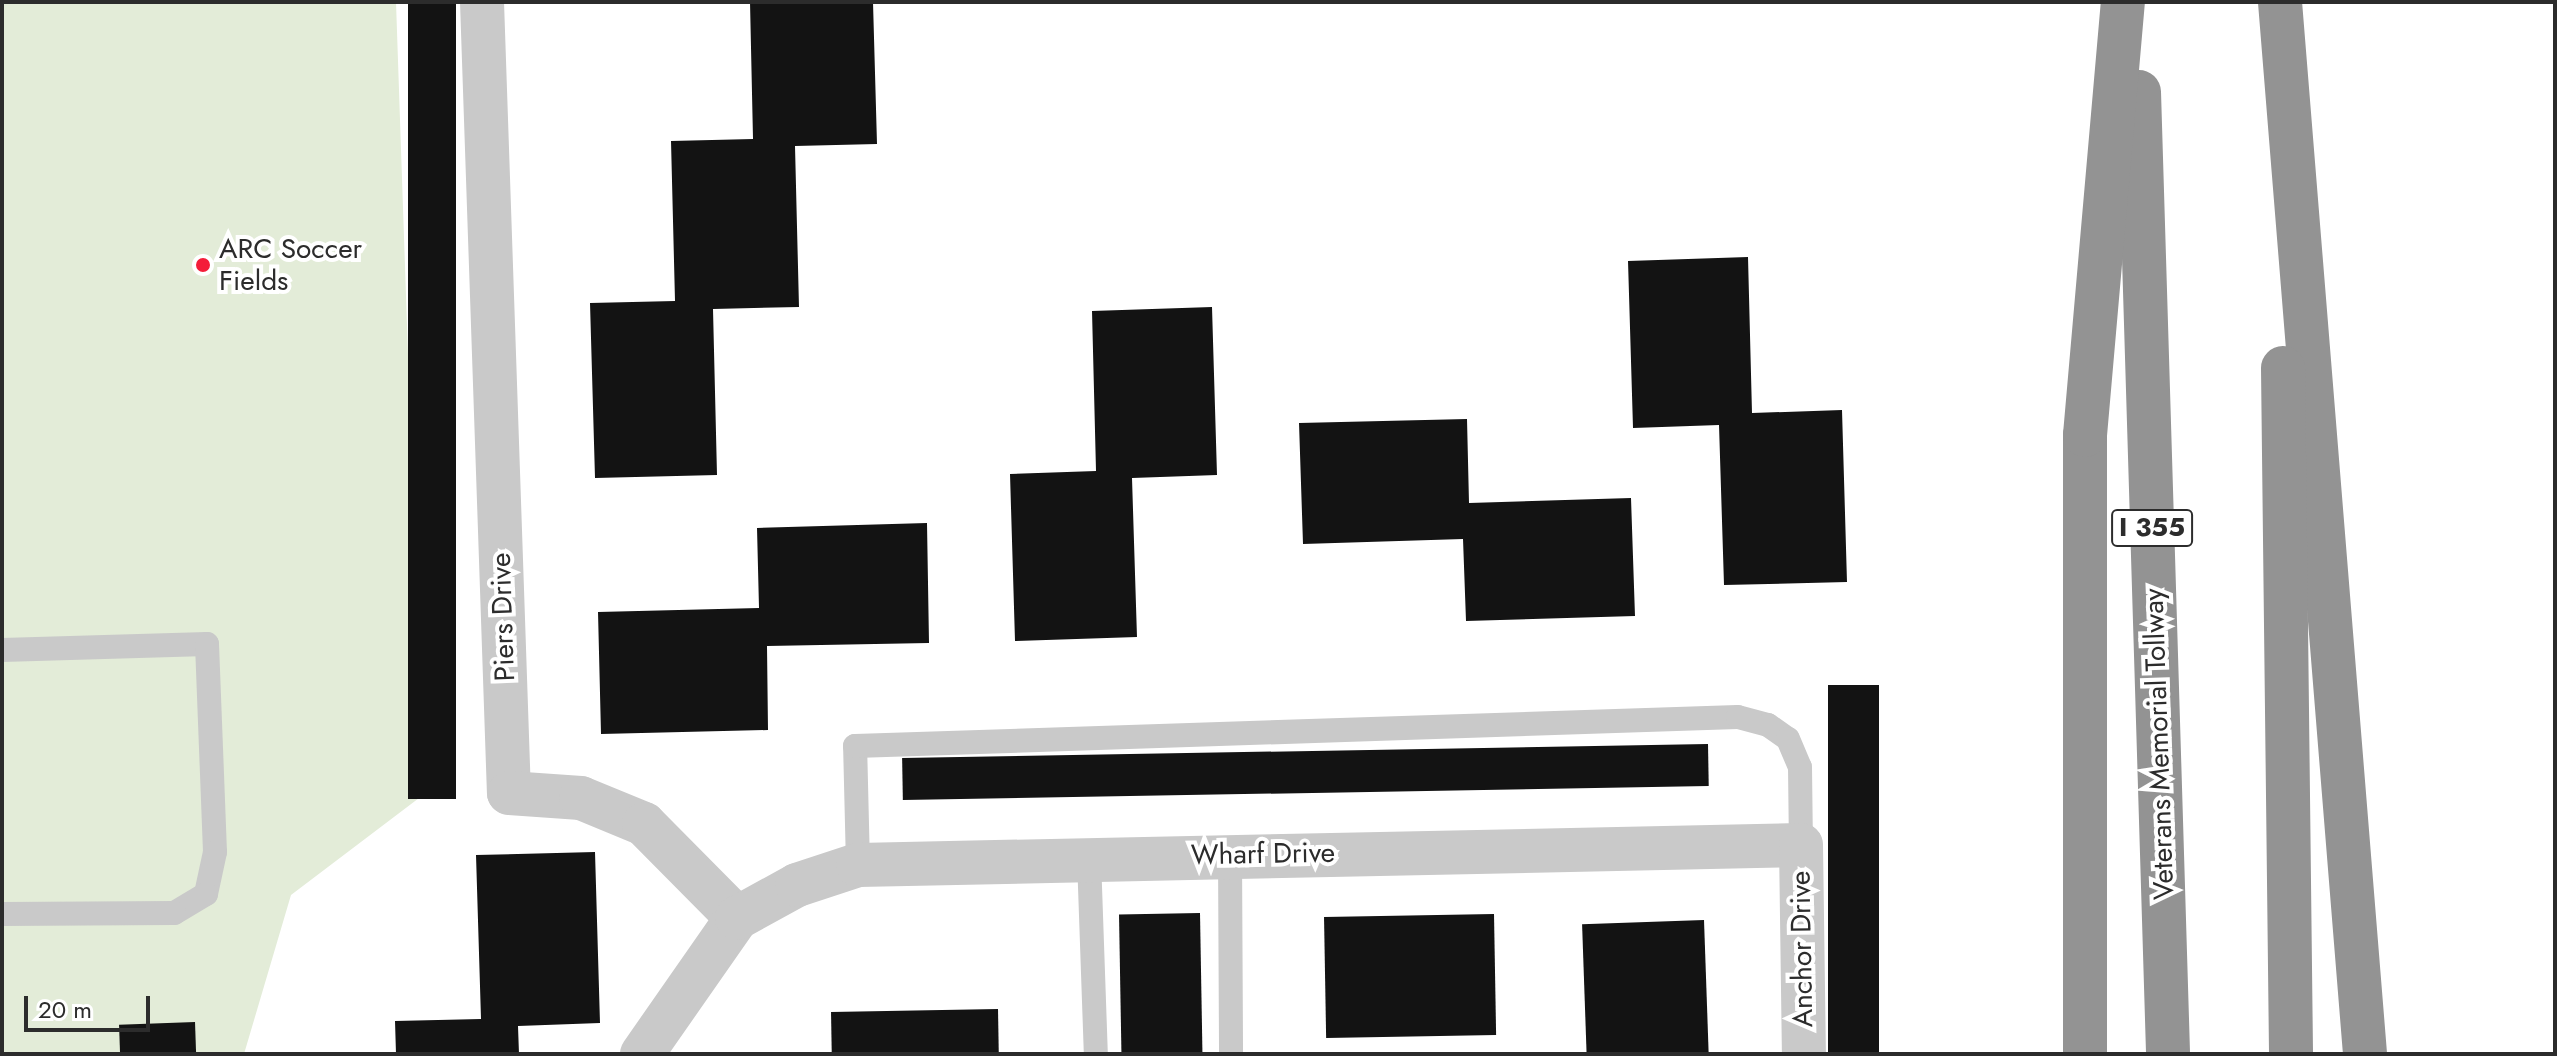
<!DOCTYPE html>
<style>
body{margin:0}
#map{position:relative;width:2557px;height:1056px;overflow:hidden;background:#fff;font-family:Jost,sans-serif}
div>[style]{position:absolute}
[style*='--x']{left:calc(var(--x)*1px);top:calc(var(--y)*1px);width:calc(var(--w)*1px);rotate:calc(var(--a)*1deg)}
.green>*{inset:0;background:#e3ecd8}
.building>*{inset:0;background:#131313;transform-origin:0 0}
.service>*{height:24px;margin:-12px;padding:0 12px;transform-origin:12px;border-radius:12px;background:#c9c9c9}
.minor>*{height:44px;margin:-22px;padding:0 22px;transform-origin:22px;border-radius:22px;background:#c9c9c9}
.motorway>*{height:44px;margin:-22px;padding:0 22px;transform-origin:22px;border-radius:22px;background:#939393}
.dots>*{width:22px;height:22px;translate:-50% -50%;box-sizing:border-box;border:4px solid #fff;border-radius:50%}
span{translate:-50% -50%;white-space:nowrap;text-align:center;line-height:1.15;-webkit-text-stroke:8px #fff;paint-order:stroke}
.shield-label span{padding:2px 6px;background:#fff;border:2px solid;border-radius:6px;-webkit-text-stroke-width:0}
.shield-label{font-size:26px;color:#2c2c2c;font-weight:700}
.poi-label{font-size:28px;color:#2c2c2c}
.left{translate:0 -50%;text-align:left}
.street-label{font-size:28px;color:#2c2c2c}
.frame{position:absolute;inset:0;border:4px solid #2c2c2c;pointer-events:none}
.scale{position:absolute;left:24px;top:996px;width:126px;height:36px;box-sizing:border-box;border:4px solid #2c2c2c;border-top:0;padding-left:10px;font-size:24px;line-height:28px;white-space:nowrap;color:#2c2c2c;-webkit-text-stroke:6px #fff;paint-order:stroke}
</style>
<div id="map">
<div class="green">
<div style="clip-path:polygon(2px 2px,396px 2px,423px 795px,291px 895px,244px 1054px,2px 1054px)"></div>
</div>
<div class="building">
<div style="left:408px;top:2px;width:48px;height:797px"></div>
<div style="clip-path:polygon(750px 2px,873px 2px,877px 144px,795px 146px,799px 307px,713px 309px,717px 475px,595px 478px,590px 303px,675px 301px,671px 141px,753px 139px)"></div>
<div style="clip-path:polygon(1748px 257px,1752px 413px,1842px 410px,1847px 582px,1724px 585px,1719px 425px,1633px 428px,1628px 261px)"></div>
<div style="clip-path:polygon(1212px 307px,1217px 475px,1132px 478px,1137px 637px,1015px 641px,1010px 474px,1096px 471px,1092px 311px)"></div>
<div style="clip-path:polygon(1467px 419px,1469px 503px,1631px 498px,1635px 616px,1466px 621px,1463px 539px,1303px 544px,1299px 423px)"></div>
<div style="clip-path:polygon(927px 523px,929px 643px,767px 646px,768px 730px,601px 734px,598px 612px,759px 608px,757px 528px)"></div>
<div style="left:1828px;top:685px;width:51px;height:369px"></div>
<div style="left:1708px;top:744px;width:42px;height:806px;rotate:89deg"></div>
<div style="clip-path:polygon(595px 852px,600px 1023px,518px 1026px,519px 1054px,396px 1054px,395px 1021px,481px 1019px,476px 855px)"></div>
<div style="left:1200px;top:913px;width:141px;height:81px;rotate:89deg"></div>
<div style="left:1494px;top:914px;width:121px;height:170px;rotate:89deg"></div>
<div style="left:1704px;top:920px;width:134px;height:122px;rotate:88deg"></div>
<div style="left:998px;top:1009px;width:45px;height:167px;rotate:89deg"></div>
<div style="left:195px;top:1022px;width:32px;height:76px;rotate:88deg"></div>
</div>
<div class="service">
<div style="--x:2;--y:650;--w:205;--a:-1.7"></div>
<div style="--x:207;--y:644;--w:208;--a:87.8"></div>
<div style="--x:215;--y:852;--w:43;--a:102.1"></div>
<div style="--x:206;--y:894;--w:37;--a:149"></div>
<div style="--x:174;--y:913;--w:172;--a:179.7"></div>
<div style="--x:1230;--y:854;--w:200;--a:89.7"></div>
<div style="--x:1089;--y:858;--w:196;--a:88"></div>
<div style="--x:858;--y:865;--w:119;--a:-91.4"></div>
<div style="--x:855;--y:746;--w:883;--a:-1.88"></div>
<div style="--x:1738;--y:717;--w:31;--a:15"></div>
<div style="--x:1768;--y:725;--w:24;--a:35"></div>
<div style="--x:1788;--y:739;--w:30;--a:67"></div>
<div style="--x:1800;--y:767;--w:78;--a:89.3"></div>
</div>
<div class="minor">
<div style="--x:482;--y:2;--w:791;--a:88.05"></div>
<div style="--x:509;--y:793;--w:72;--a:4"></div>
<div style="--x:581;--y:798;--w:68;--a:22.4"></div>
<div style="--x:644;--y:824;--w:132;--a:45.3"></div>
<div style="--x:642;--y:1054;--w:166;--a:-55.1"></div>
<div style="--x:737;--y:918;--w:68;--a:-28.8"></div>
<div style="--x:797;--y:885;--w:64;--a:-18.2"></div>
<div style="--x:858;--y:865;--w:943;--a:-1.21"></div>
<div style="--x:1801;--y:845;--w:209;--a:89.2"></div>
</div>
<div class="motorway">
<div style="--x:2280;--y:2;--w:1055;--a:85.38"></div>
<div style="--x:2139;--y:92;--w:962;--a:88.27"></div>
<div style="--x:2283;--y:368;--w:686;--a:89.33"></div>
<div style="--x:2085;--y:1054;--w:619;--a:-90"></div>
<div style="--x:2085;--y:435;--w:435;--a:-85"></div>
</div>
<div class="dots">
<div style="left:203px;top:265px;background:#f41d39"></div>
</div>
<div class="shield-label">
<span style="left:2152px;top:528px">I 355</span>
</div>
<div class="poi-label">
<span class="left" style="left:219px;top:265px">ARC Soccer<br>Fields</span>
</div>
<div class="street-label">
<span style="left:503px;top:617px;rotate:-92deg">Piers Drive</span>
<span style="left:2159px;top:744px;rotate:-92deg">Veterans Memorial Tollway</span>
<span style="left:1263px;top:854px;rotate:-1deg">Wharf Drive</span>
<span style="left:1802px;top:949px;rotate:-91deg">Anchor Drive</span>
</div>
<div class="frame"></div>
<div class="scale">20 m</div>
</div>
